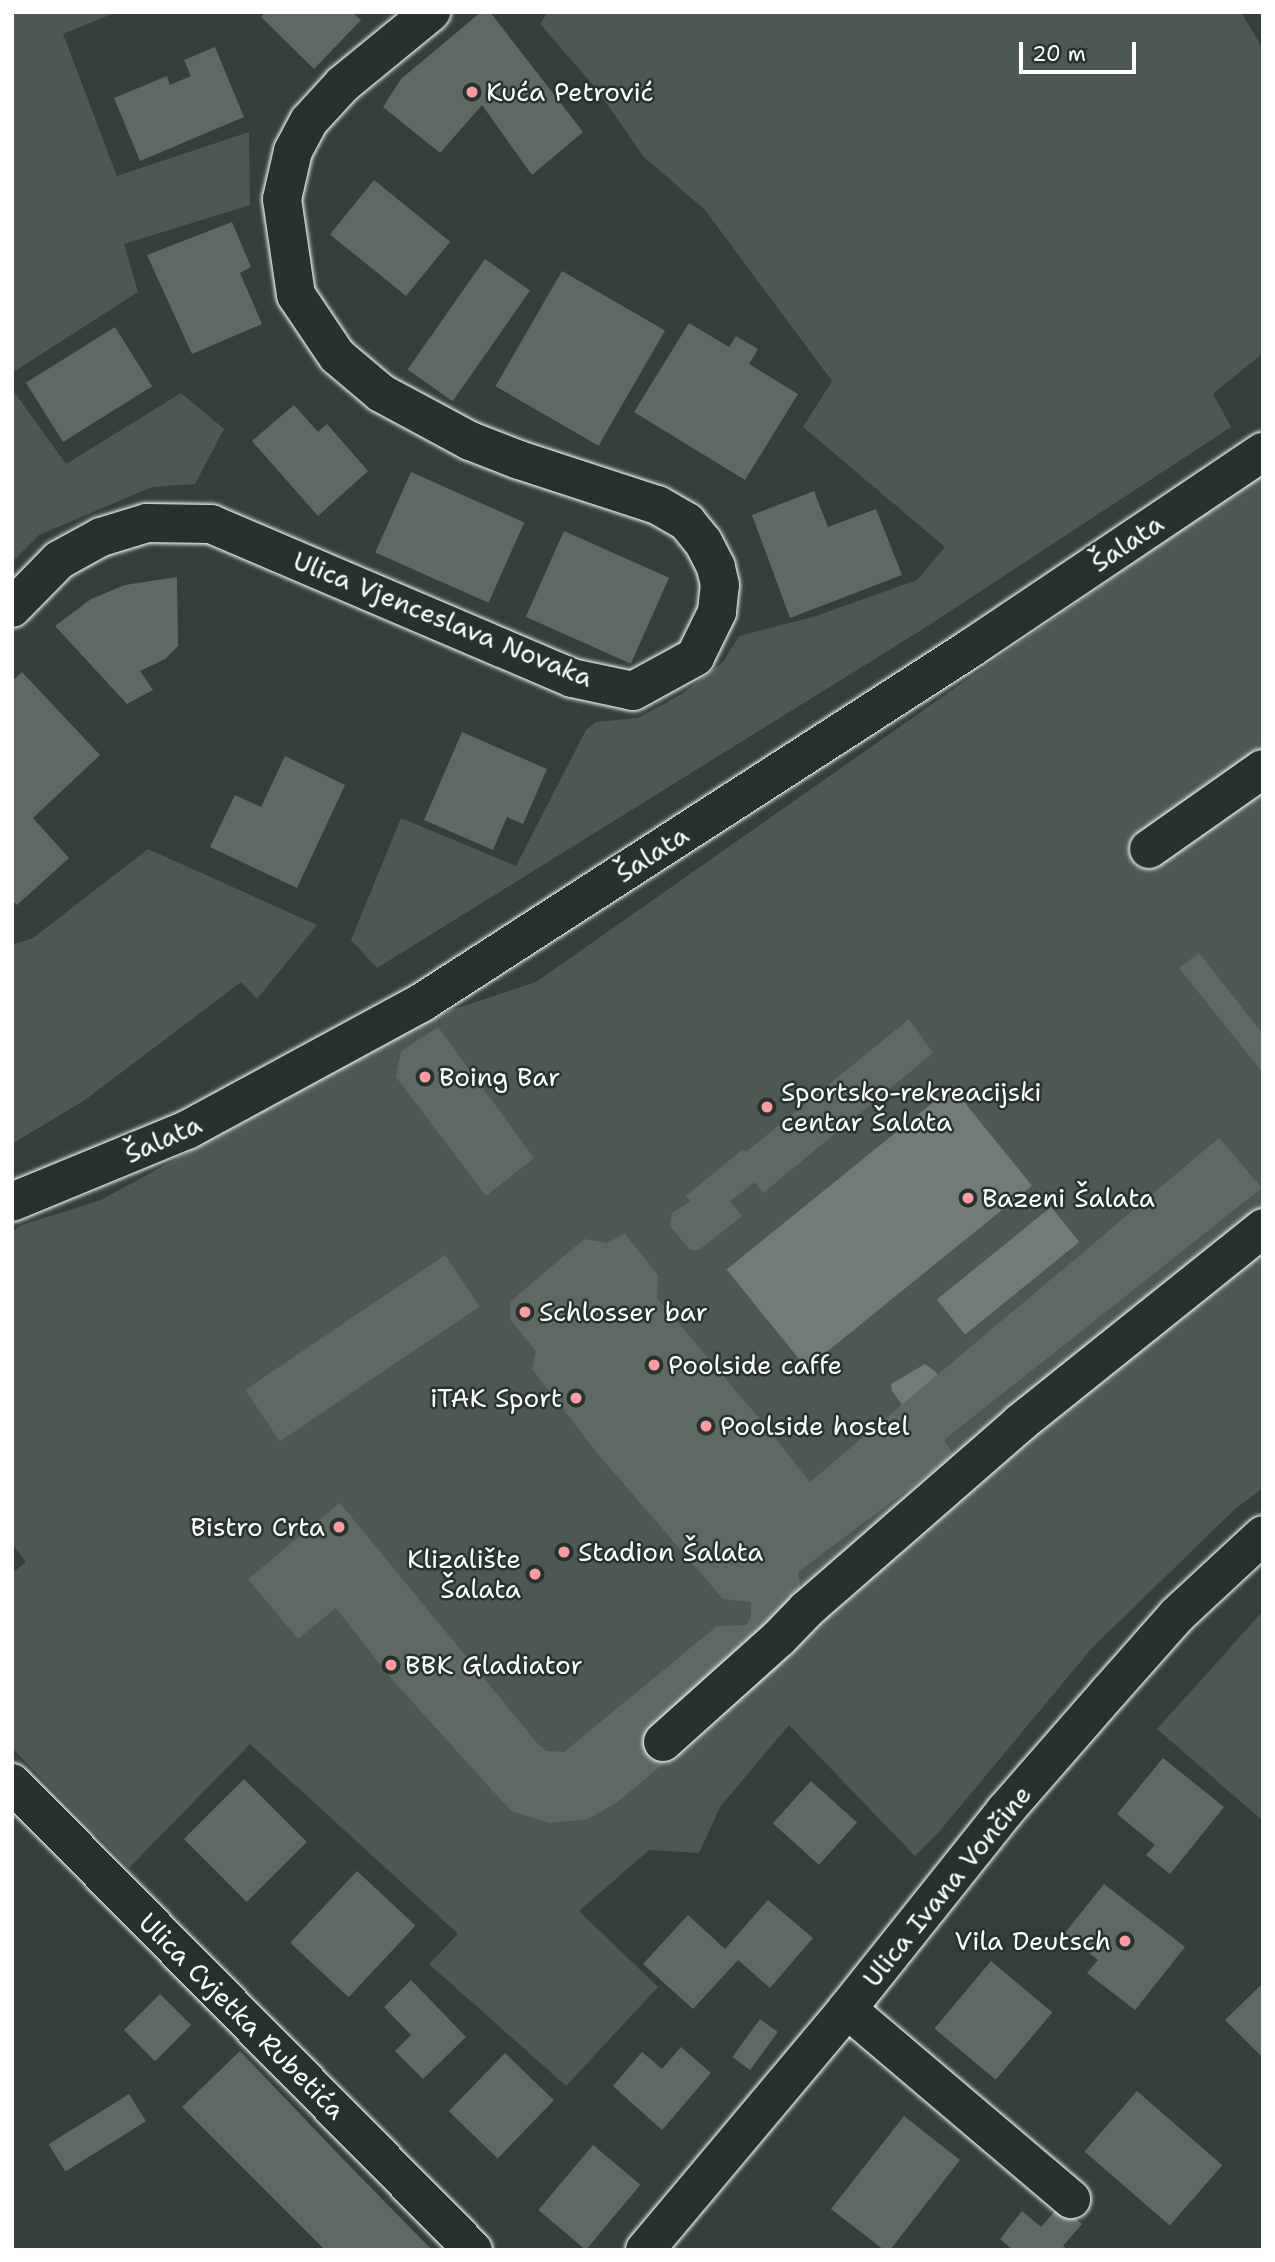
<!DOCTYPE html>
<meta charset="utf-8">
<style>
body{margin:0}
#map{position:relative;width:1275px;height:2262px;overflow:hidden;background:#333f3a;font-family:"Shantell Sans",sans-serif}
div>[style]{position:absolute}
[style*='--x']{left:calc(var(--x)*1px);top:calc(var(--y)*1px);width:calc(var(--w)*1px);rotate:calc(var(--a)*1deg)}
.green>*{inset:0;background:#4d5853}
.water>*{inset:0;background:#737b78;transform-origin:0 0}
.building>*{inset:0;background:#5f6964;transform-origin:0 0}
.roads{filter:drop-shadow(0 0 2px #fff) drop-shadow(0 0 2px #fff)}
.minor>*{height:38px;margin:-19px;padding:0 19px;transform-origin:19px;border-radius:19px;background:#26332d}
.major>*{height:38px;margin:-19px;padding:0 19px;transform-origin:19px;border-radius:19px;background:#26332d}
.dots>*{width:19px;height:19px;translate:-50% -50%;box-sizing:border-box;border:4px solid #26332d;border-radius:50%}
span{translate:-50% -50%;white-space:nowrap;text-align:center;line-height:1.15;-webkit-text-stroke:5px #26332d;paint-order:stroke}
.poi-label{font-size:26px;color:#fff}
.left{translate:0 -50%;text-align:left}
.right{translate:-100% -50%;text-align:right}
.street-label{font-size:26px;color:#fff}
.frame{position:absolute;inset:0;border:14px solid #fff;pointer-events:none}
.scale{position:absolute;left:1019px;top:42px;width:117px;height:32px;box-sizing:border-box;border:4px solid #fff;border-top:0;padding-left:9px;font-size:21px;line-height:24px;white-space:nowrap;color:#fff;-webkit-text-stroke:5px #26332d;paint-order:stroke}
</style>
<div id="map">
<div class="green">
<div style="clip-path:polygon(12px 12px,117px 12px,63px 34px,117px 176px,249px 132px,250px 205px,124px 244px,138px 292px,12px 373px)"></div>
<div style="clip-path:polygon(548px 12px,1241px 12px,1263px 49px,1263px 353px,1213px 394px,1231px 427px,923px 629px,377px 968px,351px 940px,401px 818px,516px 866px,586px 730px,596px 722px,638px 718px,682px 694px,723px 662px,739px 636px,813px 617px,917px 580px,945px 547px,803px 427px,832px 381px,705px 210px,643px 156px,598px 91px,540px 24px)"></div>
<div style="clip-path:polygon(12px 389px,66px 464px,181px 393px,224px 429px,195px 484px,152px 487px,39px 535px,12px 562px)"></div>
<div style="clip-path:polygon(1263px 472px,1263px 1488px,1235px 1509px,1092px 1648px,938px 1833px,915px 1856px,789px 1725px,720px 1807px,699px 1853px,649px 1850px,579px 1911px,658px 1987px,566px 2086px,429px 1964px,458px 1934px,250px 1744px,129px 1868px,12px 1748px,12px 1573px,26px 1562px,12px 1544px,12px 1231px,22px 1225px,101px 1200px,443px 1013px,536px 982px)"></div>
<div style="clip-path:polygon(148px 849px,317px 925px,257px 999px,241px 982px,85px 1100px,12px 1144px,12px 945px,33px 938px)"></div>
<div style="clip-path:polygon(1263px 1611px,1263px 1821px,1157px 1729px)"></div>
</div>
<div class="water">
<div style="left:952px;top:1087px;width:127px;height:290px;rotate:51deg"></div>
<div style="left:1051px;top:1207px;width:45px;height:147px;rotate:51deg"></div>
<div style="clip-path:polygon(925px 1364px,936px 1372px,950px 1393px,913px 1419px,892px 1391px,891px 1384px)"></div>
</div>
<div class="building">
<div style="clip-path:polygon(265px 12px,352px 12px,361px 20px,314px 69px,261px 17px)"></div>
<div style="clip-path:polygon(481px 12px,490px 12px,583px 132px,532px 175px,482px 105px,440px 153px,383px 107px,401px 79px)"></div>
<div style="clip-path:polygon(215px 47px,244px 117px,140px 161px,114px 98px,167px 76px,170px 85px,191px 76px,184px 60px)"></div>
<div style="left:374px;top:180px;width:98px;height:70px;rotate:39deg"></div>
<div style="clip-path:polygon(232px 222px,251px 267px,240px 273px,262px 324px,192px 354px,147px 255px)"></div>
<div style="left:485px;top:259px;width:55px;height:135px;rotate:35deg"></div>
<div style="left:562px;top:271px;width:119px;height:133px;rotate:30deg"></div>
<div style="clip-path:polygon(689px 323px,729px 347px,736px 336px,758px 349px,749px 364px,798px 394px,745px 480px,634px 412px)"></div>
<div style="left:115px;top:327px;width:70px;height:105px;rotate:58deg"></div>
<div style="clip-path:polygon(294px 405px,318px 432px,327px 424px,368px 471px,318px 516px,252px 441px)"></div>
<div style="left:411px;top:472px;width:124px;height:88px;rotate:24deg"></div>
<div style="clip-path:polygon(814px 491px,828px 527px,876px 509px,902px 575px,790px 618px,752px 515px)"></div>
<div style="left:564px;top:531px;width:115px;height:94px;rotate:24deg"></div>
<div style="clip-path:polygon(177px 577px,178px 646px,165px 659px,140px 671px,153px 690px,127px 704px,55px 626px,91px 599px,125px 585px)"></div>
<div style="clip-path:polygon(22px 672px,100px 755px,33px 818px,69px 858px,17px 905px,12px 900px,12px 681px)"></div>
<div style="clip-path:polygon(462px 732px,547px 769px,523px 824px,507px 817px,493px 850px,424px 820px)"></div>
<div style="clip-path:polygon(285px 756px,345px 785px,297px 888px,210px 847px,235px 795px,261px 807px)"></div>
<div style="clip-path:polygon(1199px 953px,1263px 1034px,1263px 1073px,1179px 968px)"></div>
<div style="clip-path:polygon(909px 1019px,933px 1053px,763px 1193px,755px 1182px,730px 1201px,742px 1216px,699px 1250px,690px 1250px,670px 1226px,672px 1213px,690px 1201px,686px 1196px,743px 1149px,746px 1152px)"></div>
<div style="clip-path:polygon(438px 1027px,534px 1158px,486px 1196px,396px 1077px,401px 1051px)"></div>
<div style="clip-path:polygon(1219px 1138px,1262px 1188px,944px 1440px,954px 1455px,798px 1572px,803px 1604px,790px 1654px,778px 1669px,616px 1803px,588px 1819px,549px 1823px,511px 1811px,389px 1676px,336px 1608px,298px 1639px,248px 1579px,340px 1503px,537px 1743px,546px 1751px,564px 1752px,717px 1626px,747px 1625px,751px 1616px,751px 1602px,723px 1599px,598px 1454px,532px 1369px,536px 1351px,510px 1319px,510px 1302px,584px 1239px,608px 1243px,624px 1233px,658px 1275px,657px 1298px,765px 1425px,810px 1482px)"></div>
<div style="left:445px;top:1255px;width:62px;height:241px;rotate:56deg"></div>
<div style="clip-path:polygon(1163px 1758px,1224px 1807px,1170px 1874px,1146px 1855px,1155px 1845px,1117px 1814px)"></div>
<div style="left:244px;top:1779px;width:89px;height:85px;rotate:45deg"></div>
<div style="left:811px;top:1781px;width:62px;height:57px;rotate:42deg"></div>
<div style="left:357px;top:1871px;width:80px;height:98px;rotate:43deg"></div>
<div style="clip-path:polygon(1104px 1884px,1185px 1947px,1135px 2010px,1087px 1973px,1098px 1960px,1064px 1934px)"></div>
<div style="clip-path:polygon(768px 1900px,813px 1938px,770px 1988px,738px 1960px,693px 2009px,643px 1964px,688px 1915px,725px 1949px)"></div>
<div style="left:991px;top:1961px;width:80px;height:88px;rotate:40deg"></div>
<div style="clip-path:polygon(411px 1980px,466px 2037px,423px 2079px,395px 2051px,411px 2035px,384px 2007px)"></div>
<div style="clip-path:polygon(1263px 1983px,1263px 2058px,1225px 2020px)"></div>
<div style="left:160px;top:1994px;width:44px;height:51px;rotate:45deg"></div>
<div style="left:760px;top:2019px;width:22px;height:47px;rotate:36deg"></div>
<div style="clip-path:polygon(681px 2047px,711px 2073px,662px 2130px,613px 2086px,642px 2052px,662px 2069px)"></div>
<div style="clip-path:polygon(240px 2051px,343px 2159px,432px 2250px,325px 2250px,182px 2107px)"></div>
<div style="left:505px;top:2053px;width:68px;height:81px;rotate:44deg"></div>
<div style="left:1137px;top:2091px;width:113px;height:80px;rotate:41deg"></div>
<div style="left:129px;top:2094px;width:32px;height:95px;rotate:58deg"></div>
<div style="clip-path:polygon(904px 2116px,960px 2160px,890px 2250px,884px 2250px,831px 2209px)"></div>
<div style="left:593px;top:2145px;width:62px;height:85px;rotate:40deg"></div>
<div style="clip-path:polygon(1060px 2205px,1082px 2224px,1063px 2246px,1068px 2250px,1013px 2250px,1000px 2239px,1022px 2211px,1041px 2227px)"></div>
</div>
<div class="roads">
<div class="minor">
<div style="--x:12;--y:608;--w:67;--a:-45.6"></div>
<div style="--x:59;--y:560;--w:48;--a:-28.7"></div>
<div style="--x:101;--y:537;--w:48;--a:-16.9"></div>
<div style="--x:147;--y:523;--w:64;--a:0.9"></div>
<div style="--x:211;--y:524;--w:392;--a:23.1"></div>
<div style="--x:572;--y:678;--w:62;--a:12"></div>
<div style="--x:633;--y:691;--w:71;--a:-28.7"></div>
<div style="--x:695;--y:657;--w:50;--a:-63.9"></div>
<div style="--x:717;--y:612;--w:27;--a:-84"></div>
<div style="--x:720;--y:585;--w:18;--a:-103"></div>
<div style="--x:716;--y:567;--w:28;--a:-117"></div>
<div style="--x:703;--y:542;--w:26;--a:-129"></div>
<div style="--x:687;--y:522;--w:34;--a:-150"></div>
<div style="--x:657;--y:505;--w:145;--a:-161.9"></div>
<div style="--x:519;--y:460;--w:53;--a:-158.8"></div>
<div style="--x:470;--y:441;--w:101;--a:-151.7"></div>
<div style="--x:381;--y:393;--w:57;--a:-139.9"></div>
<div style="--x:337;--y:356;--w:73;--a:-123.9"></div>
<div style="--x:296;--y:295;--w:97;--a:-98.3"></div>
<div style="--x:282;--y:199;--w:49;--a:-77.1"></div>
<div style="--x:293;--y:151;--w:34;--a:-62"></div>
<div style="--x:309;--y:121;--w:50;--a:-47.4"></div>
<div style="--x:343;--y:84;--w:114;--a:-39.3"></div>
<div style="--x:1149;--y:849;--w:139;--a:-35.1"></div>
<div style="--x:12;--y:1202;--w:189;--a:-22.4"></div>
<div style="--x:187;--y:1130;--w:266;--a:-28.5"></div>
<div style="--x:421;--y:1003;--w:655;--a:-32.84"></div>
<div style="--x:971;--y:648;--w:352;--a:-33.9"></div>
<div style="--x:663;--y:1742;--w:156;--a:-41.9"></div>
<div style="--x:779;--y:1638;--w:40;--a:-46"></div>
<div style="--x:807;--y:1609;--w:283;--a:-41.1"></div>
<div style="--x:1020;--y:1423;--w:312;--a:-38.7"></div>
<div style="--x:12;--y:1783;--w:656;--a:45.37"></div>
<div style="--x:847;--y:2009;--w:294;--a:40.3"></div>
</div>
<div class="major">
<div style="--x:645;--y:2250;--w:314;--a:-50"></div>
<div style="--x:847;--y:2009;--w:253;--a:-51.4"></div>
<div style="--x:1005;--y:1811;--w:157;--a:-48.9"></div>
<div style="--x:1108;--y:1693;--w:104;--a:-48.5"></div>
<div style="--x:1177;--y:1615;--w:117;--a:-42.9"></div>
</div>
</div>
<div class="dots">
<div style="left:472px;top:92px;background:#ff9aa2"></div>
<div style="left:425px;top:1077px;background:#ff9aa2"></div>
<div style="left:767px;top:1107px;background:#ff9aa2"></div>
<div style="left:968px;top:1198px;background:#ff9aa2"></div>
<div style="left:525px;top:1312px;background:#ff9aa2"></div>
<div style="left:654px;top:1365px;background:#ff9aa2"></div>
<div style="left:576px;top:1398px;background:#ff9aa2"></div>
<div style="left:706px;top:1426px;background:#ff9aa2"></div>
<div style="left:339px;top:1527px;background:#ff9aa2"></div>
<div style="left:564px;top:1552px;background:#ff9aa2"></div>
<div style="left:535px;top:1574px;background:#ff9aa2"></div>
<div style="left:391px;top:1665px;background:#ff9aa2"></div>
<div style="left:1125px;top:1941px;background:#ff9aa2"></div>
</div>
<div class="poi-label">
<span class="left" style="left:486px;top:92px">Kuća Petrović</span>
<span class="left" style="left:439px;top:1077px">Boing Bar</span>
<span class="left" style="left:781px;top:1107px">Sportsko-rekreacijski<br>centar Šalata</span>
<span class="left" style="left:982px;top:1198px">Bazeni Šalata</span>
<span class="left" style="left:539px;top:1312px">Schlosser bar</span>
<span class="left" style="left:668px;top:1365px">Poolside caffe</span>
<span class="right" style="left:562px;top:1398px">iTAK Sport</span>
<span class="left" style="left:720px;top:1426px">Poolside hostel</span>
<span class="right" style="left:325px;top:1527px">Bistro Crta</span>
<span class="left" style="left:578px;top:1552px">Stadion Šalata</span>
<span class="right" style="left:521px;top:1574px">Klizalište<br>Šalata</span>
<span class="left" style="left:405px;top:1665px">BBK Gladiator</span>
<span class="right" style="left:1111px;top:1941px">Vila Deutsch</span>
</div>
<div class="street-label">
<span style="left:1127px;top:543px;rotate:-34deg">Šalata</span>
<span style="left:443px;top:619px;rotate:22deg">Ulica Vjenceslava Novaka</span>
<span style="left:652px;top:854px;rotate:-33deg">Šalata</span>
<span style="left:163px;top:1139px;rotate:-24deg">Šalata</span>
<span style="left:947px;top:1886px;rotate:-51deg">Ulica Ivana Vončine</span>
<span style="left:242px;top:2016px;rotate:45deg">Ulica Cvjetka Rubetića</span>
</div>
<div class="frame"></div>
<div class="scale">20 m</div>
</div>
